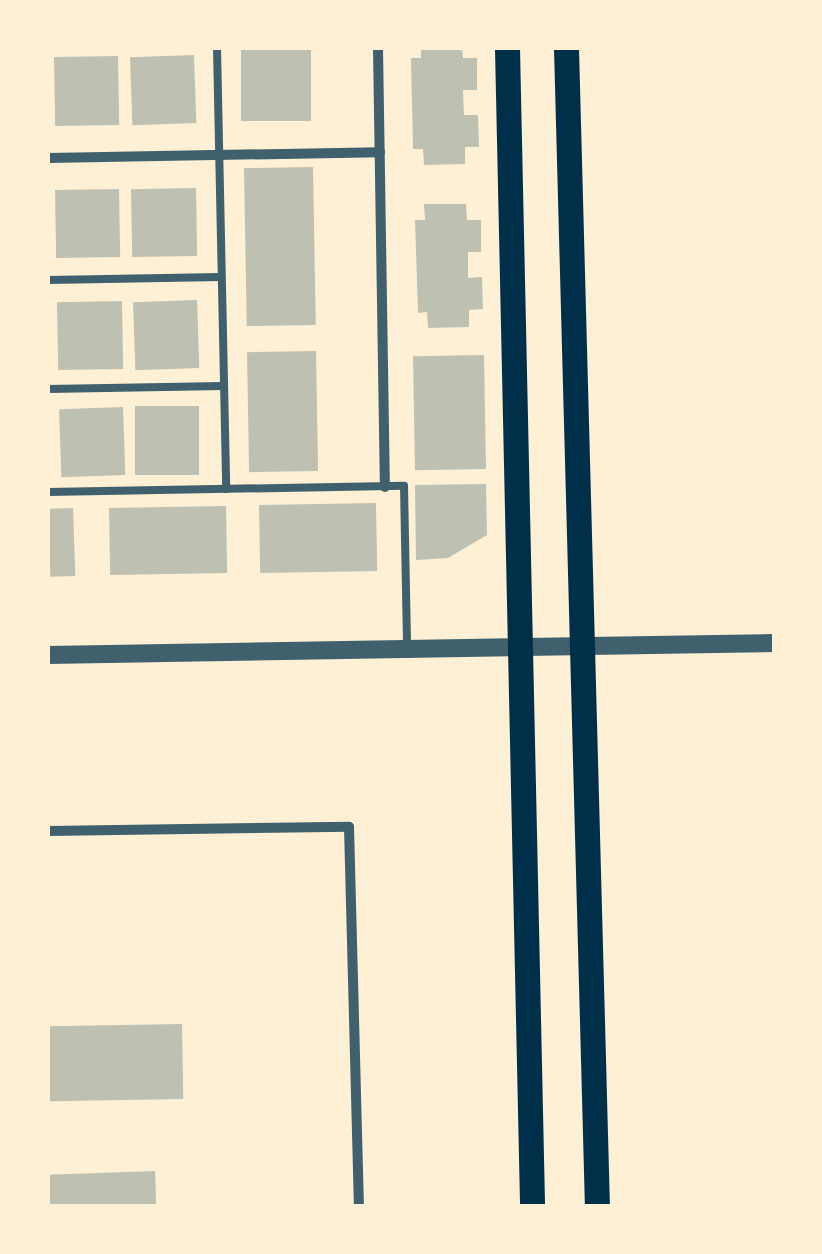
<!DOCTYPE html>
<style>
body{margin:0}
#map{position:relative;width:822px;height:1254px;overflow:hidden;background:#fdf0d5;font-family:"Titillium Web",sans-serif}
div>[style]{position:absolute}
[style*='--x']{left:calc(var(--x)*1px);top:calc(var(--y)*1px);width:calc(var(--w)*1px);rotate:calc(var(--a)*1deg)}
.building>*{inset:0;background:#bec0b2;transform-origin:0 0}
.service>*{height:8px;margin:-4px;padding:0 4px;transform-origin:4px;border-radius:4px;background:#3f606c}
.minor>*{height:10px;margin:-5px;padding:0 5px;transform-origin:5px;border-radius:5px;background:#3f606c}
.tertiary>*{height:18px;margin:-9px;padding:0 9px;transform-origin:9px;border-radius:9px;background:#3f606c}
.primary>*{height:25px;margin:-12.5px;padding:0 12.5px;transform-origin:12.5px;border-radius:12.5px;background:#003049}
span{translate:-50% -50%;white-space:nowrap;text-align:center;line-height:1.15;-webkit-text-stroke:9px #fdf0d5;paint-order:stroke}
.frame{position:absolute;inset:0;border:50px solid #fdf0d5;pointer-events:none}
</style>
<div id="map">
<div class="building">
<div style="left:241px;top:48px;width:70px;height:73px"></div>
<div style="clip-path:polygon(421px 48px,462px 48px,463px 58px,477px 58px,477px 90px,463px 90px,464px 115px,478px 115px,479px 147px,465px 147px,465px 164px,424px 165px,423px 149px,413px 149px,411px 58px,421px 58px)"></div>
<div style="left:194px;top:55px;width:68px;height:64px;rotate:88deg"></div>
<div style="left:118px;top:56px;width:69px;height:64px;rotate:89deg"></div>
<div style="left:313px;top:167px;width:158px;height:69px;rotate:89deg"></div>
<div style="left:196px;top:188px;width:68px;height:65px;rotate:89deg"></div>
<div style="left:119px;top:189px;width:68px;height:64px;rotate:89deg"></div>
<div style="clip-path:polygon(424px 204px,466px 204px,467px 220px,481px 220px,481px 252px,468px 252px,468px 278px,482px 277px,483px 309px,469px 310px,469px 327px,428px 328px,427px 312px,418px 313px,415px 220px,425px 220px)"></div>
<div style="left:197px;top:300px;width:68px;height:64px;rotate:88deg"></div>
<div style="left:122px;top:301px;width:68px;height:65px;rotate:89deg"></div>
<div style="left:316px;top:351px;width:120px;height:69px;rotate:89deg"></div>
<div style="left:484px;top:355px;width:114px;height:71px;rotate:89deg"></div>
<div style="left:135px;top:406px;width:64px;height:69px"></div>
<div style="left:123px;top:407px;width:68px;height:64px;rotate:88deg"></div>
<div style="clip-path:polygon(486px 484px,487px 535px,448px 558px,416px 560px,415px 485px)"></div>
<div style="left:376px;top:503px;width:68px;height:117px;rotate:89deg"></div>
<div style="left:226px;top:506px;width:67px;height:117px;rotate:89deg"></div>
<div style="left:73px;top:508px;width:68px;height:25px;rotate:88deg"></div>
<div style="left:182px;top:1024px;width:75px;height:134px;rotate:89deg"></div>
<div style="left:155px;top:1171px;width:35px;height:107px;rotate:88deg"></div>
</div>
<div class="service">
<div style="--x:217;--y:48;--w:441;--a:88.8"></div>
<div style="--x:48;--y:280;--w:173;--a:-1"></div>
<div style="--x:48;--y:389;--w:175;--a:-1"></div>
<div style="--x:48;--y:492;--w:356;--a:-1"></div>
<div style="--x:404;--y:486;--w:163;--a:88.9"></div>
</div>
<div class="minor">
<div style="--x:378;--y:48;--w:439;--a:89.1"></div>
<div style="--x:48;--y:158;--w:332;--a:-1"></div>
<div style="--x:48;--y:831;--w:301;--a:-0.8"></div>
<div style="--x:349;--y:827;--w:379;--a:88.5"></div>
</div>
<div class="tertiary">
<div style="--x:48;--y:655;--w:726;--a:-0.95"></div>
</div>
<div class="primary">
<div style="--x:507;--y:48;--w:1158;--a:88.76"></div>
<div style="--x:566;--y:48;--w:1158;--a:88.47"></div>
</div>
<div class="frame"></div>
</div>
